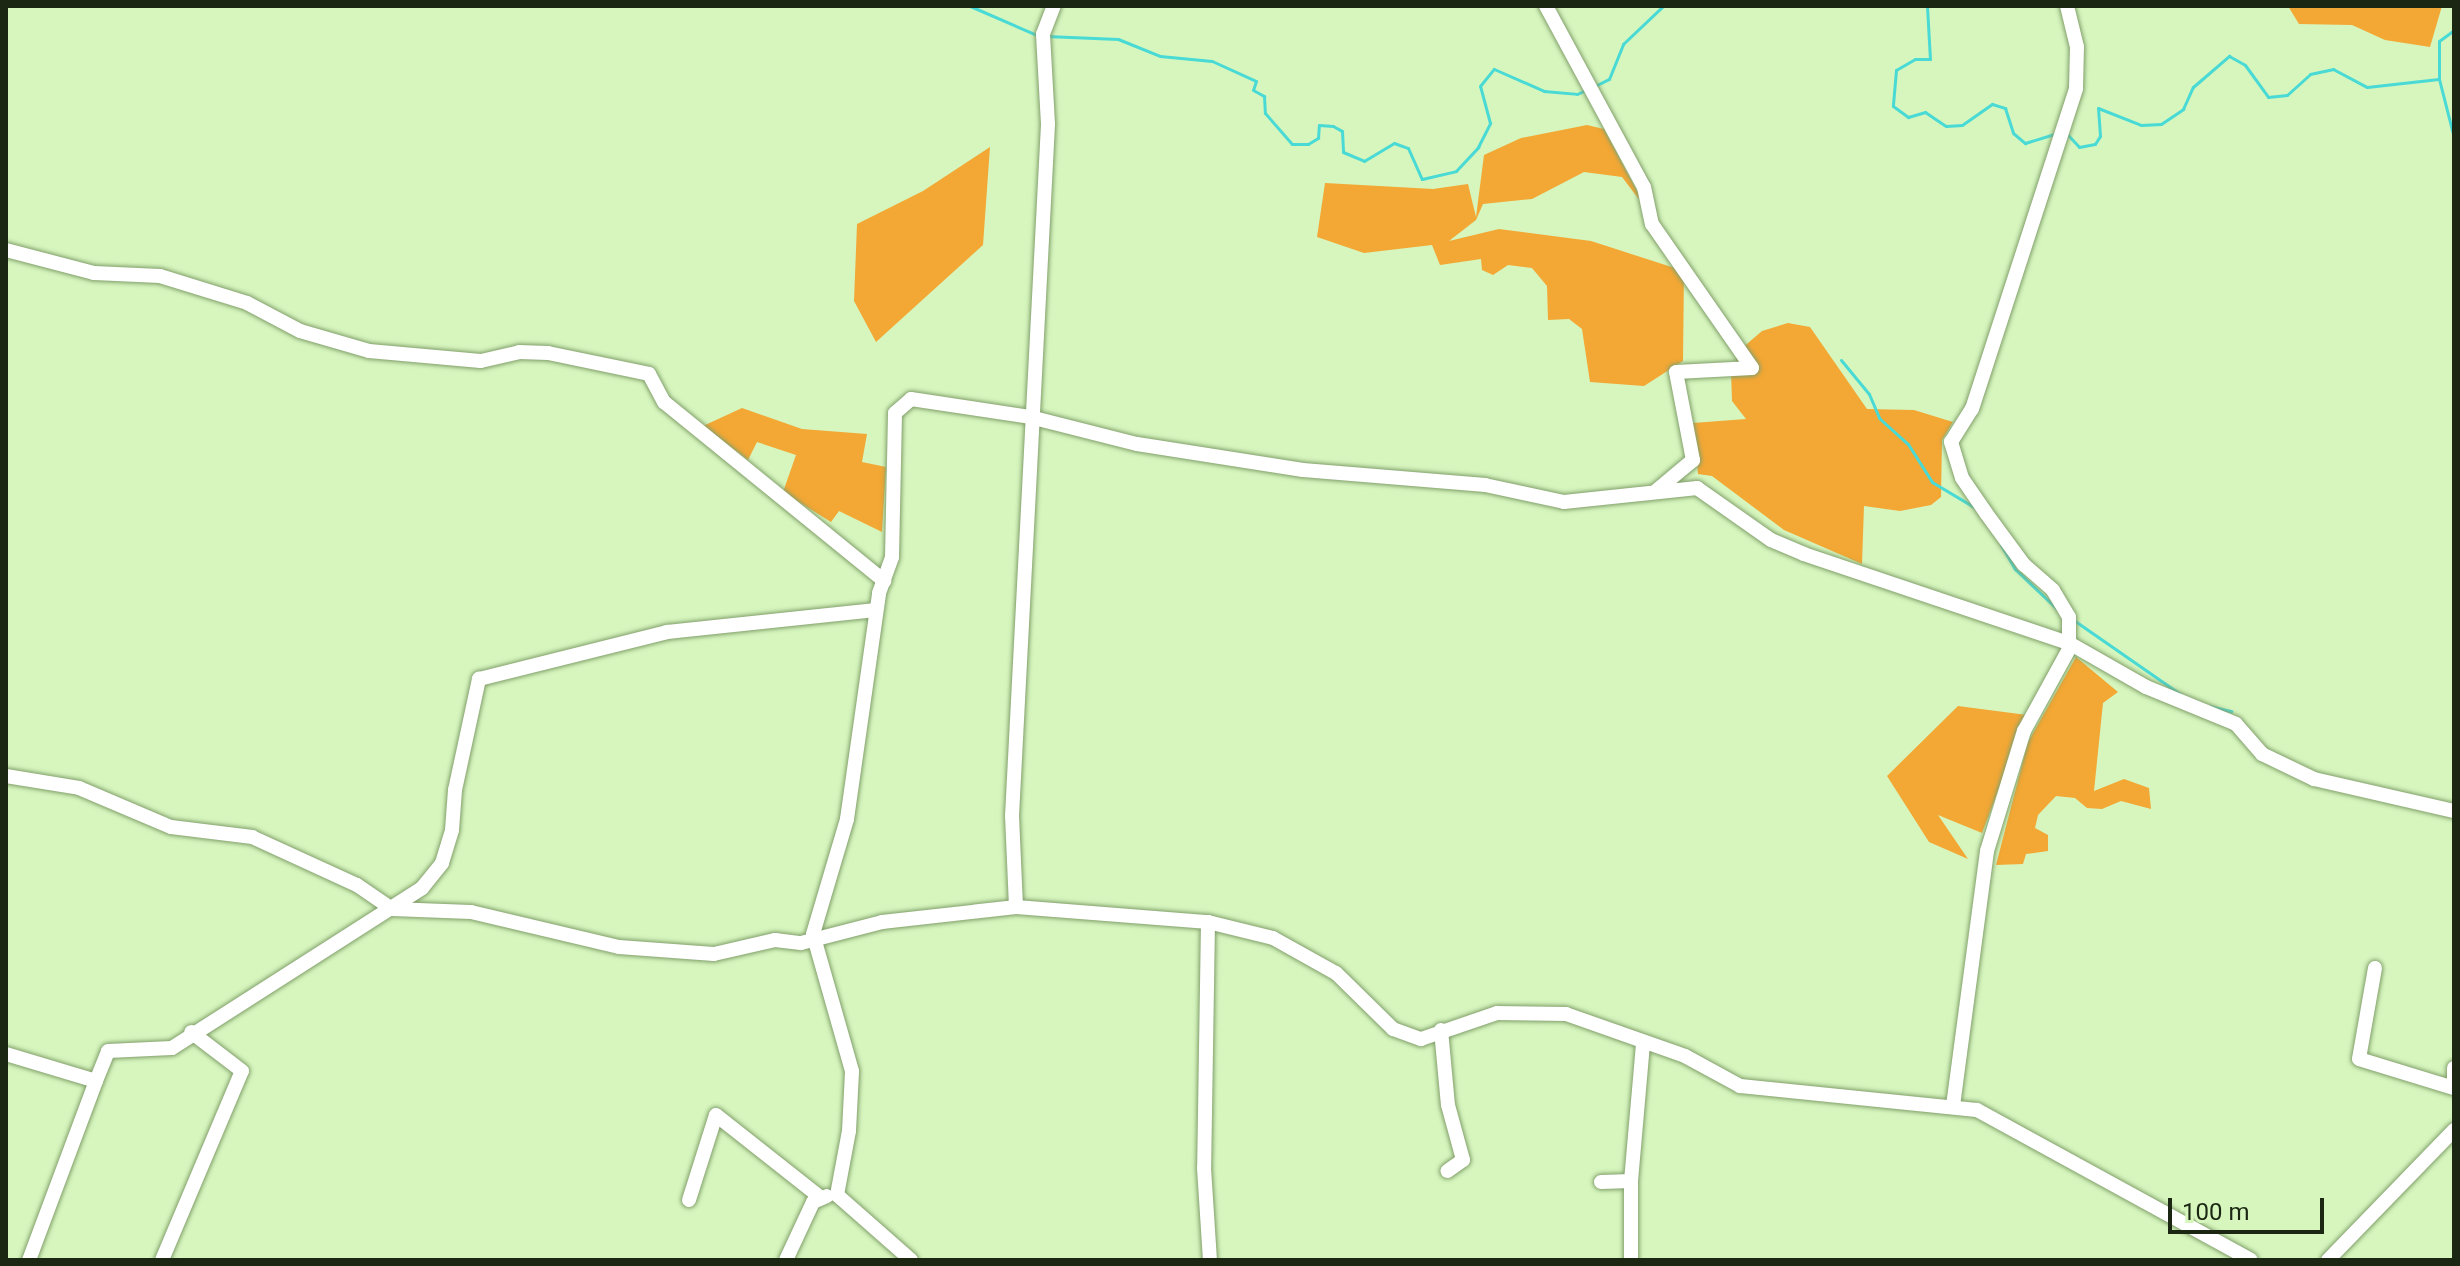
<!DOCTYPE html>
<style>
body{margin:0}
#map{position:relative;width:2460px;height:1266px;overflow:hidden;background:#d6f6be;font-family:Roboto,sans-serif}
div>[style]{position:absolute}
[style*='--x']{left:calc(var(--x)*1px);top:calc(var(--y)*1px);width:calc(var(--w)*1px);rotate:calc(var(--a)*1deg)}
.forest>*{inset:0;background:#f3a734}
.stream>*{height:3px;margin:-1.5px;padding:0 1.5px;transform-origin:1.5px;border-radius:1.5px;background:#49dad5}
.roads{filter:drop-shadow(0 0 2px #829f6b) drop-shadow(0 0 2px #829f6b)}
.minor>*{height:14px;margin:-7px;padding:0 7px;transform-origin:7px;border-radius:7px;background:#fff}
span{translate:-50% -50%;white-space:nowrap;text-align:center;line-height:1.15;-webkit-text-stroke:6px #d6f6be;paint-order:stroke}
.frame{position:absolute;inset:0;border:8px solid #1b2712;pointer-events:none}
.scale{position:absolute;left:2168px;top:1198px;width:156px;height:36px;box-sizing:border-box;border:4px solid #1b2712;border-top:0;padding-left:10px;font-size:24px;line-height:28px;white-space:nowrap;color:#1b2712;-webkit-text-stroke:6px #d6f6be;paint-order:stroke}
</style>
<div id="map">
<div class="forest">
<div style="clip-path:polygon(2288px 6px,2442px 6px,2430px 47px,2385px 40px,2352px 25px,2299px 24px)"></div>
<div style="clip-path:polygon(1587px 125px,1604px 129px,1647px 210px,1622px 177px,1584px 172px,1532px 199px,1483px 204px,1476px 220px,1449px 241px,1499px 229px,1591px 241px,1684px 271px,1683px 361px,1644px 386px,1590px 382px,1582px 329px,1569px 319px,1548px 320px,1547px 286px,1532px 268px,1508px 265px,1493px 275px,1482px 270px,1481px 259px,1440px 265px,1432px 245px,1364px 253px,1317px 237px,1325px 183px,1433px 189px,1468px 184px,1476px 217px,1484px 155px,1521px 138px)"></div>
<div style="clip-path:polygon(990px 147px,983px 245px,876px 342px,854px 301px,857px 224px,923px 191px)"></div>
<div style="clip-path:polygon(1788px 323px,1810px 327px,1867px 409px,1914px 410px,1953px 422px,1942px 440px,1941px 497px,1931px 505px,1900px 511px,1864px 506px,1862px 564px,1784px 530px,1712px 476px,1698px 474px,1693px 423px,1746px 419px,1732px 401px,1731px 372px,1741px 349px,1762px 331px)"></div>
<div style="clip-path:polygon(742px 408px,802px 429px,867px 434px,862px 462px,886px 467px,882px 532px,839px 511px,831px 522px,783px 492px,796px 455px,757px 442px,748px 460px,703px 426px)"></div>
<div style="clip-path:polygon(2076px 657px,2118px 692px,2103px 703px,2094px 791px,2124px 779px,2149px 788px,2151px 809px,2121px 801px,2102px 809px,2087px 808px,2075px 798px,2056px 796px,2038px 815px,2035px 828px,2048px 835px,2048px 851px,2026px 854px,2023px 864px,1996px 865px,2028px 742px)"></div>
<div style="clip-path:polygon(1958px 706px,2027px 715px,1982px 833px,1938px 815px,1968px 859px,1929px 842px,1887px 776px)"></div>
</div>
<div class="stream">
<div style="--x:970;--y:6;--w:75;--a:23.5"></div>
<div style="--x:1927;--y:6;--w:53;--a:86.8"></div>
<div style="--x:1930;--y:59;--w:15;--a:180"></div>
<div style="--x:1915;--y:59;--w:22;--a:150"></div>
<div style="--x:1896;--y:70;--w:36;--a:95"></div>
<div style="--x:1893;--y:106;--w:19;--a:36"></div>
<div style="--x:1908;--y:117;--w:18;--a:-16"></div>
<div style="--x:1925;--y:112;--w:25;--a:34"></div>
<div style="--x:1946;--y:126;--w:16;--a:-4"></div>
<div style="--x:1962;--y:125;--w:37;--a:-35"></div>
<div style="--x:1992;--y:104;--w:14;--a:17"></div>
<div style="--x:2005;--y:108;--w:26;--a:72"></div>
<div style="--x:2013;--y:133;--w:16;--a:40"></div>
<div style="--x:2025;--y:143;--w:34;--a:-17"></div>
<div style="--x:1046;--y:36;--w:72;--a:2.4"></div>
<div style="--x:1118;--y:39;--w:45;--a:22"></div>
<div style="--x:1160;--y:56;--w:52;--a:5.5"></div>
<div style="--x:1212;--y:61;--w:48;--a:24.4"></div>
<div style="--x:1256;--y:81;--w:9;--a:108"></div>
<div style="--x:1253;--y:90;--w:13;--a:29"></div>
<div style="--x:1264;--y:96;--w:17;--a:87"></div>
<div style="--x:1265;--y:113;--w:41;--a:48.9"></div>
<div style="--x:1292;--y:144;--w:16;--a:0"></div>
<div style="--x:1308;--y:144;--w:12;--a:-31"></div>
<div style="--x:1318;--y:138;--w:13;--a:-86"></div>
<div style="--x:1319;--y:125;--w:14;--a:4"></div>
<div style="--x:1333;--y:126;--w:10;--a:29"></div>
<div style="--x:1342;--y:131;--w:21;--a:87"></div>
<div style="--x:1343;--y:152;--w:23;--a:23"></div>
<div style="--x:1364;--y:161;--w:35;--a:-31"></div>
<div style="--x:1394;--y:143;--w:15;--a:20"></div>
<div style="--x:1408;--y:148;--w:34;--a:66"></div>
<div style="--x:1422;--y:179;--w:35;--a:-13"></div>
<div style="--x:1456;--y:171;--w:33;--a:-47"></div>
<div style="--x:1478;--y:147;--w:27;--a:-63"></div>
<div style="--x:1490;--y:123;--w:38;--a:-105"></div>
<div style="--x:1480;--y:86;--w:22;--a:-51"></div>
<div style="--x:1494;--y:69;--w:55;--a:23.7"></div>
<div style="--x:1544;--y:91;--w:33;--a:5"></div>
<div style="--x:1577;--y:94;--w:10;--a:-24"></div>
<div style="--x:2439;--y:79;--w:38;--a:-90"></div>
<div style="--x:2439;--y:41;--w:19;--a:-36"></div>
<div style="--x:1593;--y:87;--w:18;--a:-27"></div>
<div style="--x:1609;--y:79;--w:38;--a:-68"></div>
<div style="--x:1623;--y:44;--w:55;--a:-43.5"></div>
<div style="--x:2068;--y:135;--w:16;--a:47"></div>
<div style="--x:2079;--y:147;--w:16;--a:-11"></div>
<div style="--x:2095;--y:144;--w:9;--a:-58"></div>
<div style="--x:2100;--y:136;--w:28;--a:-94"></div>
<div style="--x:2098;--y:108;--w:46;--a:21.6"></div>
<div style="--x:2141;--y:125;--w:20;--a:-3"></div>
<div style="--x:2161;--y:124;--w:27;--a:-34"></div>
<div style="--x:2183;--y:109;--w:24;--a:-66"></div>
<div style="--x:2193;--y:87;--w:48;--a:-40.7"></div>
<div style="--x:2229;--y:56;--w:18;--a:29"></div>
<div style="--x:2245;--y:65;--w:39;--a:54"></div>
<div style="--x:2268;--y:97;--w:19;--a:-6"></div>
<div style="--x:2287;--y:95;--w:31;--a:-42"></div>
<div style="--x:2310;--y:74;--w:24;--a:-12"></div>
<div style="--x:2333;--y:69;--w:38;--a:28"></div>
<div style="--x:2367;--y:87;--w:72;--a:-6.3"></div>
<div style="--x:2439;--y:79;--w:61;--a:75.7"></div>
<div style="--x:1841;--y:360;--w:44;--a:50.5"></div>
<div style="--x:1869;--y:394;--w:26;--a:67"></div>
<div style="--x:1879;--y:418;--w:39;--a:42"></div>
<div style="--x:1908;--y:444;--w:45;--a:57.7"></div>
<div style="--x:1932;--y:482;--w:49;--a:30.8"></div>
<div style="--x:2001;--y:545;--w:28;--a:60"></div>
<div style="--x:2015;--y:569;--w:59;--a:43.6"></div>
<div style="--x:2075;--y:621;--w:128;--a:34.8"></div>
<div style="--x:2209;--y:706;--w:23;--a:13"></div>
</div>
<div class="roads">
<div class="minor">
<div style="--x:1546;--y:6;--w:206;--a:61.6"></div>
<div style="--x:1644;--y:187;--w:38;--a:78"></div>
<div style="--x:1652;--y:224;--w:175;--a:55.2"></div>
<div style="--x:1752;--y:368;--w:76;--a:177"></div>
<div style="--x:1676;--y:372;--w:90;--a:79.1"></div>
<div style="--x:1693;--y:460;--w:47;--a:140.2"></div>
<div style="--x:6;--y:250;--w:91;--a:14.6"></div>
<div style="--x:94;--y:273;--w:66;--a:2.6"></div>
<div style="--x:160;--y:276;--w:91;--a:17.2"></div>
<div style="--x:247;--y:303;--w:60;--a:27.8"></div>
<div style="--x:300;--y:331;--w:72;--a:16.2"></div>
<div style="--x:369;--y:351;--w:112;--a:5.1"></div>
<div style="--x:481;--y:361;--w:39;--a:-13"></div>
<div style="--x:519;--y:352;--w:29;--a:2"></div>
<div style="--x:548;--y:353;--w:103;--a:11.7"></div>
<div style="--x:649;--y:374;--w:32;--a:62"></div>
<div style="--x:664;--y:402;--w:284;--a:39.1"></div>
<div style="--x:6;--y:776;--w:74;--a:9.3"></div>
<div style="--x:79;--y:788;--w:100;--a:23"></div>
<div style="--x:171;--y:827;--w:82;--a:7"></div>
<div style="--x:252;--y:837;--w:115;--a:24.6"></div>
<div style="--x:357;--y:885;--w:42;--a:34.4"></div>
<div style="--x:392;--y:909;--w:79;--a:2.2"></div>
<div style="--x:471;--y:912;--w:152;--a:13.3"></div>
<div style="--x:619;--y:947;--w:95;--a:4.2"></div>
<div style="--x:714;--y:954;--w:63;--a:-12.9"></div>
<div style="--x:775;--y:940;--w:26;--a:7"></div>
<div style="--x:801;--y:943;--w:84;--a:-14.5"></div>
<div style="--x:882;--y:922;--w:135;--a:-6.4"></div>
<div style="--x:1016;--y:907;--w:193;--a:4.5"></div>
<div style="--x:1208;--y:922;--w:67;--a:13.8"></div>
<div style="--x:1273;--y:938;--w:72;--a:29.1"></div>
<div style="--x:1336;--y:973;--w:80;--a:44.5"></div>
<div style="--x:1393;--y:1029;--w:30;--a:20"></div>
<div style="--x:1421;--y:1039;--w:80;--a:-18.9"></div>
<div style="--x:1497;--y:1013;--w:69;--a:0.8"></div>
<div style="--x:1566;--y:1014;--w:126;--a:19.4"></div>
<div style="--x:1685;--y:1056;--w:63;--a:28.6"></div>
<div style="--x:1740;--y:1086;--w:238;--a:5.8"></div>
<div style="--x:1977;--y:1110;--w:312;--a:28.7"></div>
<div style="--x:1016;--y:907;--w:91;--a:-92.5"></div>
<div style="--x:1012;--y:816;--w:693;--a:-87.02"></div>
<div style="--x:1048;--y:124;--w:90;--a:-93.2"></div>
<div style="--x:1043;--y:34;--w:30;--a:-69"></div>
<div style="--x:1208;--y:922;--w:246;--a:90.9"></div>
<div style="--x:1204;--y:1168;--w:92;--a:86.3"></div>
<div style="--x:2375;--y:968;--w:92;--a:100"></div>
<div style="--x:2359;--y:1059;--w:99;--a:17"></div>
<div style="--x:1441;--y:1030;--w:75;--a:84.7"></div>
<div style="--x:1448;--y:1105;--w:57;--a:74.7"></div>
<div style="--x:1463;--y:1160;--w:19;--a:145"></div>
<div style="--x:6;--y:1054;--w:94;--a:16.7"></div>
<div style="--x:96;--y:1081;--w:191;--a:110.5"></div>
<div style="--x:2454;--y:1068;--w:13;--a:90"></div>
<div style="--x:96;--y:1081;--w:32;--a:-68"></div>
<div style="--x:108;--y:1051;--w:64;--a:-2.7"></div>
<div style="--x:172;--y:1048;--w:297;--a:-32.6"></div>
<div style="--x:422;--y:888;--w:32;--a:-51"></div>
<div style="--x:442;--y:863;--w:34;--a:-73"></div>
<div style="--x:452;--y:830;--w:40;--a:-85.7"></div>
<div style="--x:455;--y:790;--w:114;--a:-77.8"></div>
<div style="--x:479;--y:679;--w:194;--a:-14"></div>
<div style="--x:667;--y:632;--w:210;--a:-6"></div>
<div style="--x:1953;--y:1106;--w:257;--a:-82.4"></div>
<div style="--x:1987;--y:851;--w:126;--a:-72.9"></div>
<div style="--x:2024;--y:731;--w:94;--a:-61.2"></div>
<div style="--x:2069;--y:649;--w:32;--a:-90"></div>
<div style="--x:2069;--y:617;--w:31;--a:-121"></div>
<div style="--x:2053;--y:590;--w:38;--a:-139"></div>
<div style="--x:2024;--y:565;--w:64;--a:-126.2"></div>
<div style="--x:1986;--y:513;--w:42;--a:-124.4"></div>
<div style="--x:1962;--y:478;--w:38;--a:-107"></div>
<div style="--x:1951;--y:442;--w:39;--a:-58"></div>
<div style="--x:1972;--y:409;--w:337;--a:-72"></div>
<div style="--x:2076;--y:88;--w:41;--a:-88.6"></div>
<div style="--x:2077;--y:47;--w:42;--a:-103.7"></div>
<div style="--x:1601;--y:1182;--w:30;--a:-2"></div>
<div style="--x:689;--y:1200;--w:89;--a:-72.4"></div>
<div style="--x:716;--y:1115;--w:132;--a:38.3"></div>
<div style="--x:162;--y:1260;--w:205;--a:-67.1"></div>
<div style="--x:242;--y:1071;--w:64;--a:-142.6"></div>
<div style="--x:786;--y:1260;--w:64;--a:-65"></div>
<div style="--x:813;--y:1202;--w:15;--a:-23"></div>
<div style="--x:911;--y:1260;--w:98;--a:-138.7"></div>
<div style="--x:837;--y:1195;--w:65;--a:-79.4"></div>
<div style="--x:849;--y:1131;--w:60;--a:-87.1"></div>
<div style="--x:852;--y:1071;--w:142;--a:-105.9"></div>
<div style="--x:813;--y:934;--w:120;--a:-73.5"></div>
<div style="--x:847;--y:819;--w:228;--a:-81.9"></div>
<div style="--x:879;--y:593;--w:38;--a:-70"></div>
<div style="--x:892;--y:557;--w:144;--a:-88.8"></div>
<div style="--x:895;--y:413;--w:21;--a:-41"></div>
<div style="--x:911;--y:399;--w:120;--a:8.6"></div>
<div style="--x:1030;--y:417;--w:110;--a:14.2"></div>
<div style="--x:1137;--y:444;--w:168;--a:8.9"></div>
<div style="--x:1303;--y:470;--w:183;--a:4.7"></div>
<div style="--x:1485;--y:485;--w:81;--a:12.1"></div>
<div style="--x:1564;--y:502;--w:134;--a:-6"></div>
<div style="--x:1697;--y:488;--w:90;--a:35.1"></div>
<div style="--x:1771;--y:540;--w:36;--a:23"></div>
<div style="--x:1804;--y:554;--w:280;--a:18.6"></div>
<div style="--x:2069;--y:643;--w:89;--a:29.7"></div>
<div style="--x:2146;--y:687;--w:97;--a:22.3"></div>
<div style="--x:2236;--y:724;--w:40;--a:49"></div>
<div style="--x:2262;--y:754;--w:58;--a:25.7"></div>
<div style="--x:2314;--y:779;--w:144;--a:12.9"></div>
<div style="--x:1631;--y:1260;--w:79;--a:-90"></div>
<div style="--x:1631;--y:1181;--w:137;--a:-85"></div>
<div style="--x:2328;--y:1260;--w:181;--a:-45.9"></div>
</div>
</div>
<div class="frame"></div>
<div class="scale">100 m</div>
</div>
